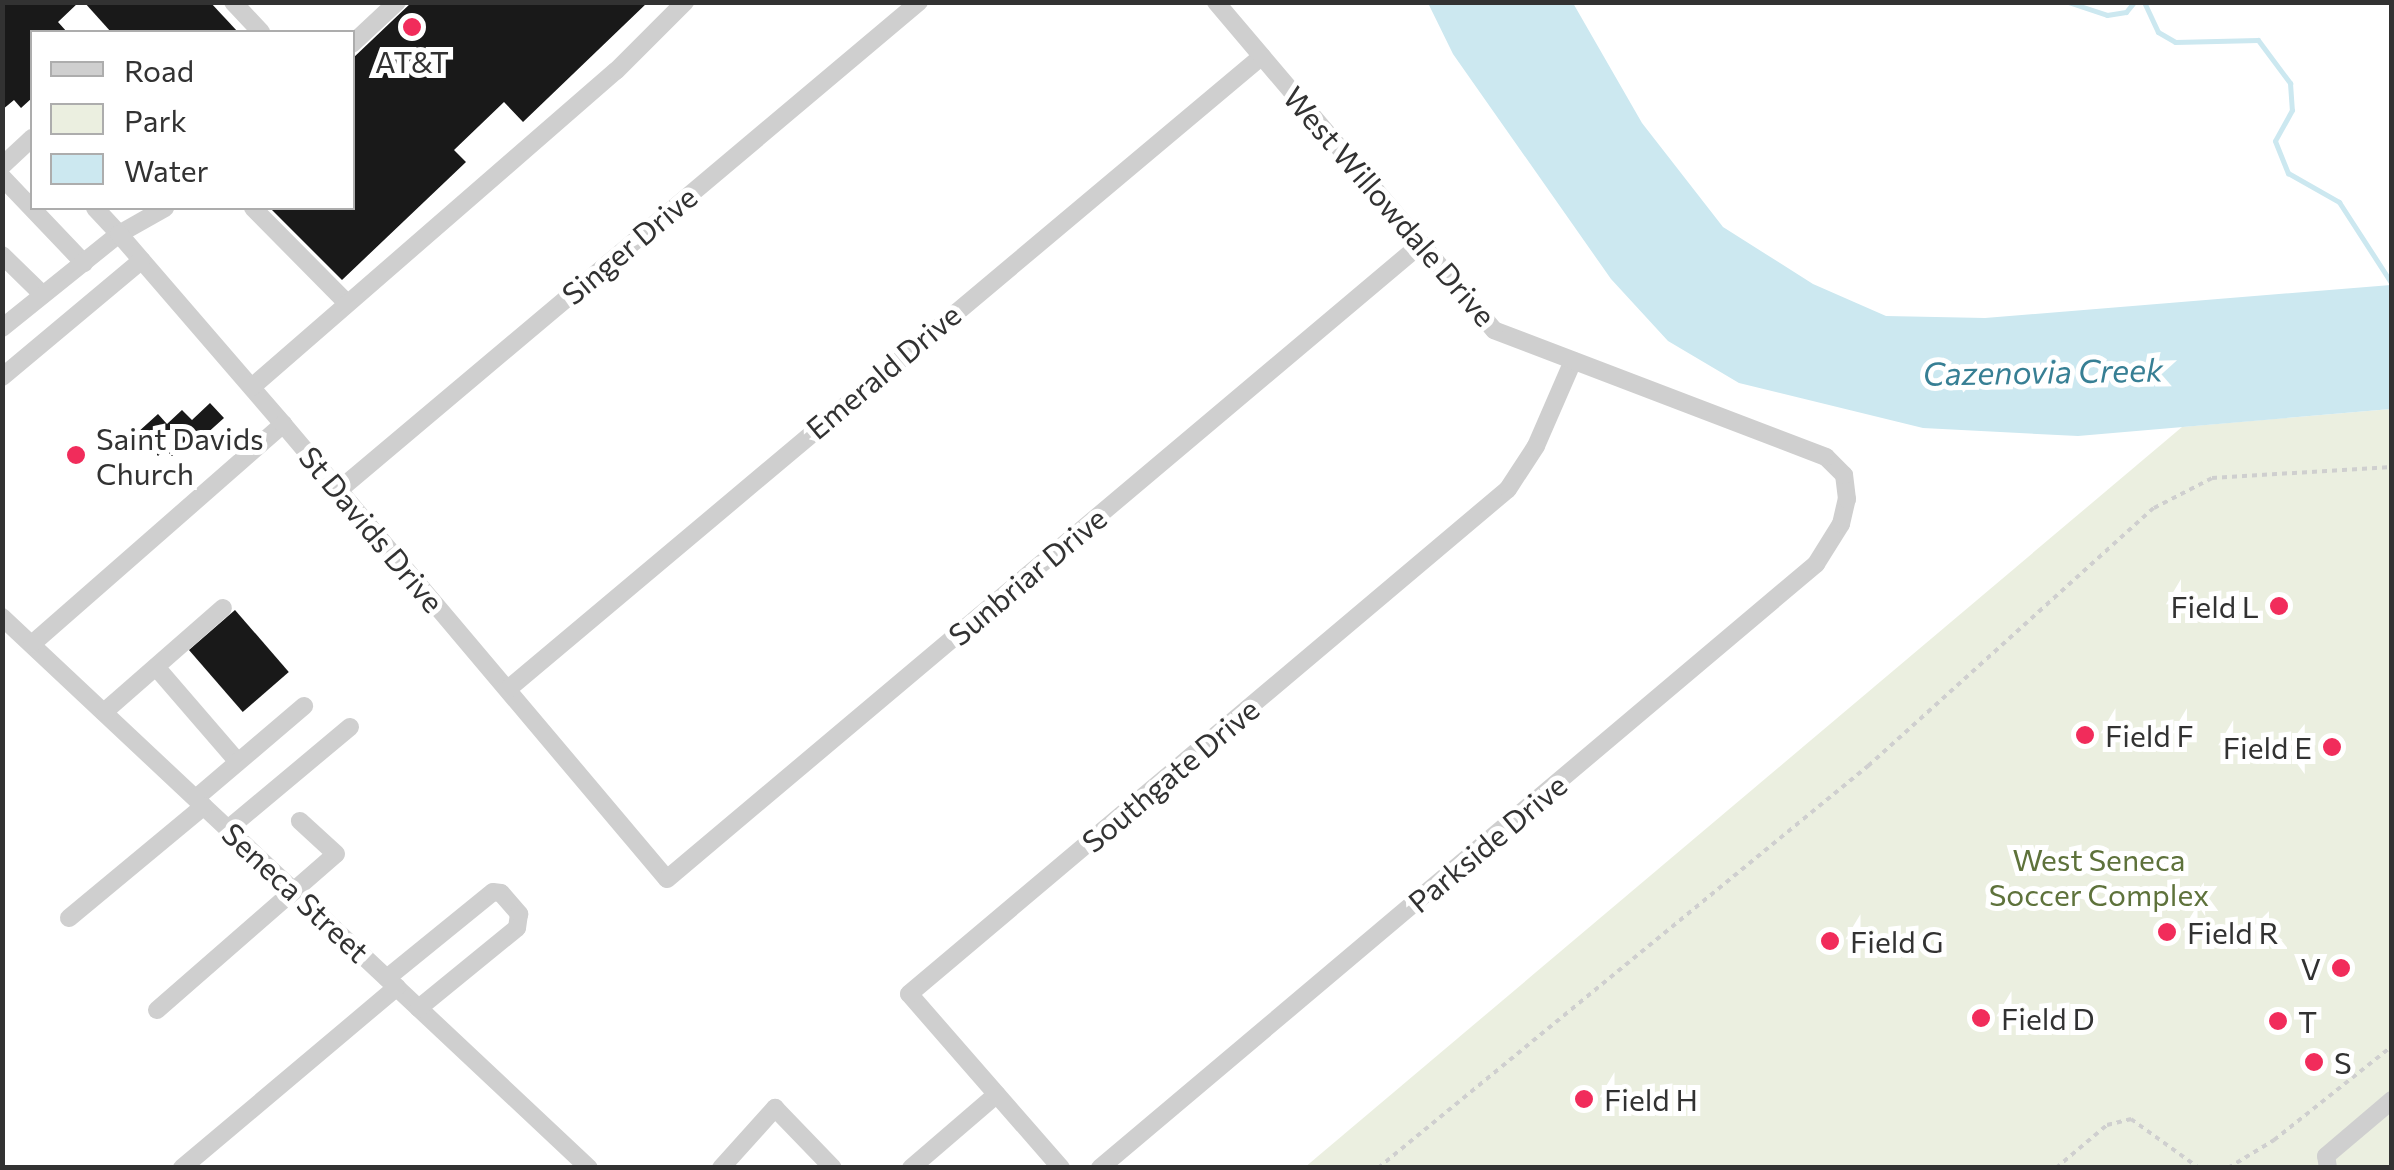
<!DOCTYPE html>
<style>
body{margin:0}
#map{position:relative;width:2394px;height:1170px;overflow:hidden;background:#fff;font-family:Commissioner,sans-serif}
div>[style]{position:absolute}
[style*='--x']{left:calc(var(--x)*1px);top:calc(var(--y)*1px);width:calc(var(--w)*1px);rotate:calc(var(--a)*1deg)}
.green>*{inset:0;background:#ebefe0}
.water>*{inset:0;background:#cce8f0}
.stream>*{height:5px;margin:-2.5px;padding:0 2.5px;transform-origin:2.5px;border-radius:2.5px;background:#cce8f0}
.building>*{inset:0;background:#191919;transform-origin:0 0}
.path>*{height:4px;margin-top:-2px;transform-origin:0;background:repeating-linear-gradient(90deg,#cfcfcf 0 5px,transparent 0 10px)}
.minor>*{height:18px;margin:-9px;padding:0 9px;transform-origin:9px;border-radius:9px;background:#cfcfcf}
.dots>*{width:28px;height:28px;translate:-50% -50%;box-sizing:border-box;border:5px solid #fff;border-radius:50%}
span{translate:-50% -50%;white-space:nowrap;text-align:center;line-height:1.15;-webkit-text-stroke:10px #fff;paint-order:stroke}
.poi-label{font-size:30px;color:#323232}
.left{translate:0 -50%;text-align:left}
.right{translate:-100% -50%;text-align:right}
.street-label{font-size:30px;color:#323232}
.park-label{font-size:30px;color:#5e723b}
.water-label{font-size:32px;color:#377f94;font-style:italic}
.frame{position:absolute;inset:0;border:5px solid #323232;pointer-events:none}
.legend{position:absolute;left:30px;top:30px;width:325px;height:180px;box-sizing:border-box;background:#fff;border:2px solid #adadad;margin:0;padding:12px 18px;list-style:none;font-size:30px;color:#323232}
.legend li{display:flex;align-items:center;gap:20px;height:50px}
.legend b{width:50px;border:2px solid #adadad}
</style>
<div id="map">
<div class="green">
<div style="clip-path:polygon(2391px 409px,2391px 1167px,1304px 1168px,2182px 427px)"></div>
</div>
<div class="water">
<div style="clip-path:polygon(1428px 3px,1573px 3px,1642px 123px,1723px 227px,1813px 284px,1886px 316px,1985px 318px,2391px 285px,2391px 409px,2078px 436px,1923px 428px,1739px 383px,1668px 341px,1611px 279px,1453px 54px)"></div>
</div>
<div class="stream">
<div style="--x:2068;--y:2;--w:41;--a:18.4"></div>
<div style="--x:2107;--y:15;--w:19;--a:-9"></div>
<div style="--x:2126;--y:12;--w:13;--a:-51"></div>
<div style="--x:2144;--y:2;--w:33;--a:65"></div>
<div style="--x:2158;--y:32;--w:20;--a:30"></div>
<div style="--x:2175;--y:42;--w:83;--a:-1.4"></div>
<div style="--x:2258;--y:40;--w:54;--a:53.3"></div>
<div style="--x:2290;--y:83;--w:27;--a:86"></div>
<div style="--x:2292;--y:110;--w:35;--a:119"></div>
<div style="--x:2275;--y:141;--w:35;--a:68"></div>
<div style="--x:2288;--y:173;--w:59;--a:29.6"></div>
<div style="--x:2339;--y:202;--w:98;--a:57.1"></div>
</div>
<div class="building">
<div style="clip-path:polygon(2px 2px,79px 2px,58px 22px,67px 32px,32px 32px,32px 98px,21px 108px,14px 100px,2px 110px)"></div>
<div style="clip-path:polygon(84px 2px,210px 2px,238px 32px,111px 32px)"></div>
<div style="clip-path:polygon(412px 2px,648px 2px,523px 122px,504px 102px,454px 150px,466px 162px,342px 280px,270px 208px,352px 208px,352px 59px)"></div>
<div style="clip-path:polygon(210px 403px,224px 418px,185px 453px,181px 448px,172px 456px,165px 449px,158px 456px,137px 433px,158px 414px,167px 424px,182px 410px,192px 420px)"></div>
<div style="left:235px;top:610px;width:82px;height:61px;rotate:49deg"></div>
</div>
<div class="path">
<div style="--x:1378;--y:1168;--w:634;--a:-39.37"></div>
<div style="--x:1868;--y:766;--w:385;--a:-42.1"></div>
<div style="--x:2154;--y:508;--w:65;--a:-27.3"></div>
<div style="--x:2212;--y:478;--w:180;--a:-3.5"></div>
<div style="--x:2056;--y:1168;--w:67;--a:-40.1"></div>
<div style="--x:2107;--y:1125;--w:25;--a:-14"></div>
<div style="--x:2131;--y:1119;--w:84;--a:35.8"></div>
<div style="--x:2228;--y:1168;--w:54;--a:-31.3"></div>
<div style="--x:2274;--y:1140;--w:151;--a:-38.5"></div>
</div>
<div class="minor">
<div style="--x:233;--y:2;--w:41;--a:47"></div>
<div style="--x:352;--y:44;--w:62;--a:-43"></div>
<div style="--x:2;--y:166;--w:41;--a:-43"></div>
<div style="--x:2;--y:177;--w:119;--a:46.4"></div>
<div style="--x:95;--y:208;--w:35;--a:47"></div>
<div style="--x:119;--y:234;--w:53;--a:-29.5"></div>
<div style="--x:253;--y:208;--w:132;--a:45.3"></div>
<div style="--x:2;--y:255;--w:57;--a:44.3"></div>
<div style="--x:2;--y:328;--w:150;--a:-38.8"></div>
<div style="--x:119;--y:234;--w:251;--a:49.2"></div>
<div style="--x:2;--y:377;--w:182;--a:-39.9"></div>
<div style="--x:252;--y:387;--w:482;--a:-41"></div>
<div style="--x:616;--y:71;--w:98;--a:-45"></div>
<div style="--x:339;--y:490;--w:758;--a:-40.08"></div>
<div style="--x:2;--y:617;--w:805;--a:43.19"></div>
<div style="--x:32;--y:644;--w:334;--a:-41.2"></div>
<div style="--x:283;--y:424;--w:595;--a:49.84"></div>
<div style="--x:667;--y:879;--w:986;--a:-40.1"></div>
<div style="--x:156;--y:667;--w:125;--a:49.2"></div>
<div style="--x:508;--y:689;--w:984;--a:-40.01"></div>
<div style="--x:104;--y:712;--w:158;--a:-41.2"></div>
<div style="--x:196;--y:798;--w:142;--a:-40.4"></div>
<div style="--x:228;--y:829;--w:159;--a:-39.9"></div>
<div style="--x:69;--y:918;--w:175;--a:-39.7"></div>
<div style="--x:387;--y:978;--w:136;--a:-39.1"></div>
<div style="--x:493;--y:892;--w:8;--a:7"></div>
<div style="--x:501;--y:893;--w:28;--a:49"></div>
<div style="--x:519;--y:914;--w:14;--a:98"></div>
<div style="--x:517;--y:928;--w:127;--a:140.8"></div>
<div style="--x:157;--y:1010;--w:237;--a:-41.1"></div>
<div style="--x:336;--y:854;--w:49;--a:-137.5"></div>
<div style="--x:182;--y:1168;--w:281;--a:-40.1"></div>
<div style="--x:721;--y:1168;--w:81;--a:-48"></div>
<div style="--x:775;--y:1108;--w:83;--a:46"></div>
<div style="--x:911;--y:1168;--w:113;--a:-40.7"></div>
<div style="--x:1061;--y:1168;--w:231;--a:-131.1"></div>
<div style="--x:909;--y:994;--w:783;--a:-40.13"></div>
<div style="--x:1508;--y:489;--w:51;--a:-56.9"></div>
<div style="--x:1536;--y:446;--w:93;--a:-66.5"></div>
<div style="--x:1100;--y:1168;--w:937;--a:-40.15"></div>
<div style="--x:1816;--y:564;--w:47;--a:-58"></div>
<div style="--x:1841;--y:524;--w:26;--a:-77"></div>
<div style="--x:1847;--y:499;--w:24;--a:-97"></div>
<div style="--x:1844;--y:475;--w:25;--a:-135"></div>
<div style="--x:1826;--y:457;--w:355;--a:-159.1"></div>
<div style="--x:1494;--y:330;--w:430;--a:-130.3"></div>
<div style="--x:2328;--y:1168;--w:12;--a:-99"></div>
<div style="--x:2326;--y:1156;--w:87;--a:-40.3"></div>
</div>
<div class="dots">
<div style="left:412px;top:27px;background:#f12c5b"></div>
<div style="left:76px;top:455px;background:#f12c5b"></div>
<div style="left:2279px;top:606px;background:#f12c5b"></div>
<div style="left:2085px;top:735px;background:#f12c5b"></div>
<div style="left:2332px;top:747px;background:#f12c5b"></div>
<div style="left:2167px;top:932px;background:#f12c5b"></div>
<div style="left:1830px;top:941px;background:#f12c5b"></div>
<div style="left:2341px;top:968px;background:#f12c5b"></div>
<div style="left:1981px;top:1018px;background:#f12c5b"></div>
<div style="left:2278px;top:1021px;background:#f12c5b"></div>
<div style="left:2314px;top:1062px;background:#f12c5b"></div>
<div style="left:1584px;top:1099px;background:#f12c5b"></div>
</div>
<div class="poi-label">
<span style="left:412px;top:61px">AT&amp;T</span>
<span class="left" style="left:96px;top:455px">Saint Davids<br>Church</span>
<span class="right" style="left:2259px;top:606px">Field L</span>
<span class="left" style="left:2105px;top:735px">Field F</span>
<span class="right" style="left:2312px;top:747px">Field E</span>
<span class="left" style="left:2187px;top:932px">Field R</span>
<span class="left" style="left:1850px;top:941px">Field G</span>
<span class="right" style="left:2321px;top:968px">V</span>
<span class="left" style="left:2001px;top:1018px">Field D</span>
<span class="left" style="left:2298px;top:1021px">T</span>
<span class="left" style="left:2334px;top:1062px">S</span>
<span class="left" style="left:1604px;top:1099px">Field H</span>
</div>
<div class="street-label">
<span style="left:1390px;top:206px;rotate:49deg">West Willowdale Drive</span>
<span style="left:629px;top:245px;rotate:-40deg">Singer Drive</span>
<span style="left:883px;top:371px;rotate:-40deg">Emerald Drive</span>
<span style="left:372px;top:529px;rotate:50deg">St Davids Drive</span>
<span style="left:1027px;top:576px;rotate:-40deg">Sunbriar Drive</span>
<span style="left:1170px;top:775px;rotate:-40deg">Southgate Drive</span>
<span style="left:1487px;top:843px;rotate:-40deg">Parkside Drive</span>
<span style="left:296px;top:892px;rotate:43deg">Seneca Street</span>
</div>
<div class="park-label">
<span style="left:2099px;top:876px">West Seneca<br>Soccer Complex</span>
</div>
<div class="water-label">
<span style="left:2043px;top:371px;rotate:-1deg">Cazenovia Creek</span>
</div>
<div class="frame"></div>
<ul class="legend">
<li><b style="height:12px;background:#cfcfcf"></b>Road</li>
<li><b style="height:28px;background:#ebefe0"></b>Park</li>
<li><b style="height:28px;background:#cce8f0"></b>Water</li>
</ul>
</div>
